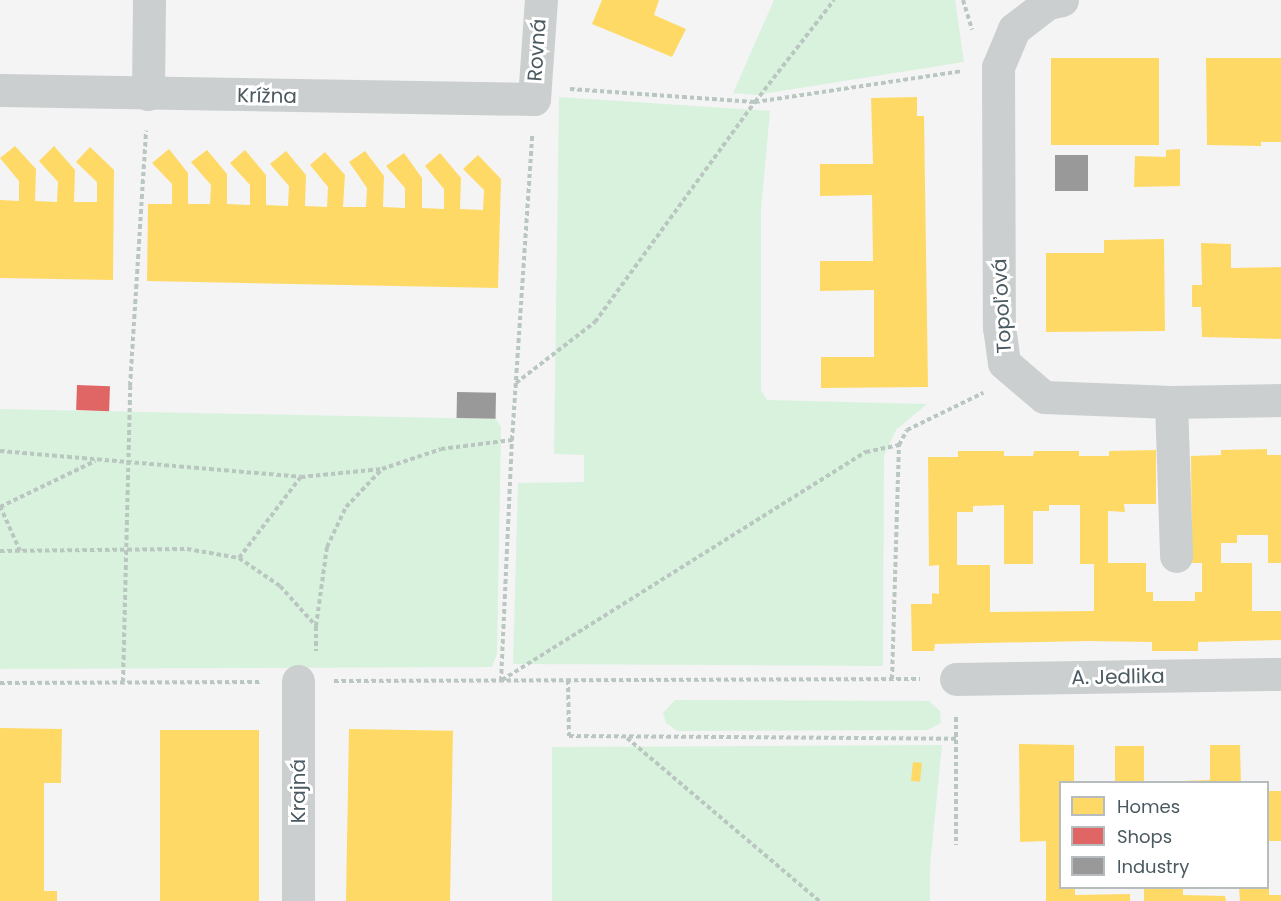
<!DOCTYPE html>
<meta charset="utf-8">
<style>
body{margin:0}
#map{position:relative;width:1281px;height:901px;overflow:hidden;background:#f4f4f4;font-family:Poppins,sans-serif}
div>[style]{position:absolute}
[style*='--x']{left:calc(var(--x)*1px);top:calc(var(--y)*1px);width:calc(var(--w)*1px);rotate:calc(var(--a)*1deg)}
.green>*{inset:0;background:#d9f2de}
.homes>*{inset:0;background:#ffd966;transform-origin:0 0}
.shops>*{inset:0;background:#e06666;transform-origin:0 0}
.industry>*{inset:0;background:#999;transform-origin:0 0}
.path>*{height:4px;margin-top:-2px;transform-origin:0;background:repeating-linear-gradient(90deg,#bac7c1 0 4.5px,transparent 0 7.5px)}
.minor>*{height:33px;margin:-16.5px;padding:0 16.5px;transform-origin:16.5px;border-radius:16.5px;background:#cbcfcf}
span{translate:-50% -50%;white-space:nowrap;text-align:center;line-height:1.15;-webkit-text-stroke:6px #fff;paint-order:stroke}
.street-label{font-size:20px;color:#4a5a60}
.legend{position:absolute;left:1059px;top:781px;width:210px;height:108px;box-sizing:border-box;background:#fff;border:2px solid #b7bdbf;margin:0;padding:8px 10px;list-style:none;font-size:18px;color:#4a5a60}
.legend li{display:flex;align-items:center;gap:12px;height:30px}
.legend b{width:30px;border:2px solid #b7bdbf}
</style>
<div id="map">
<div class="green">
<div style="clip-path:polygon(774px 0,955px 0,964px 62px,756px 95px,733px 93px)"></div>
<div style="clip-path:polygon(559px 97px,770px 111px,761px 210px,761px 390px,767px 400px,927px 404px,896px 430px,884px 456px,883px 666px,513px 664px,518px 483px,584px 482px,584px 455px,554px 454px)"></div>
<div style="clip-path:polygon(0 409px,496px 419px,501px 427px,497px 654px,492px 667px,0 669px)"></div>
<div style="clip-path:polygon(675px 700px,929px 701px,940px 711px,941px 723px,928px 730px,677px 731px,666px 723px,663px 713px)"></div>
<div style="clip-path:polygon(942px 745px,930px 866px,930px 901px,552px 901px,552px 747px)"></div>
</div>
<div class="homes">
<div style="clip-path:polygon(602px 0,659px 0,654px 15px,686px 29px,672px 57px,592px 24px)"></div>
<div style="left:1159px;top:58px;width:87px;height:108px;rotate:90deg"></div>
<div style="clip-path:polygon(1206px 58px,1281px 58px,1281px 142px,1261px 142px,1261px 146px,1207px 145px)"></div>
<div style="clip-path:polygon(917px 97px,917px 116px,924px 116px,928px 387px,821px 388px,821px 357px,874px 357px,874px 290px,820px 291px,820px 261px,873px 261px,872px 195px,820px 196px,820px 164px,873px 164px,871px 98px)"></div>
<div style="clip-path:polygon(15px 146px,36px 169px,35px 201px,57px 202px,58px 182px,39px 161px,54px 146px,75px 170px,74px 202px,97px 202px,97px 182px,76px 162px,90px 147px,114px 170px,113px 280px,0 278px,0 200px,19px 201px,19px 181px,0 158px)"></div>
<div style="clip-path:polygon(169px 149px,188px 173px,188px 204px,210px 204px,211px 185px,191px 162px,207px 150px,227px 174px,227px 204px,250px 205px,250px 185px,230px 163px,245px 150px,266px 175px,266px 205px,288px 206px,289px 186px,270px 164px,286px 151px,306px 175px,305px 206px,327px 207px,328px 187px,310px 165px,325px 152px,345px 175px,343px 207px,366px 207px,367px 188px,349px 162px,365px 151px,384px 176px,383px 207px,405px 208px,405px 188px,386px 166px,404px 153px,422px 178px,422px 208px,444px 209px,444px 189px,425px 166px,440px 153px,461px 178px,460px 209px,483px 210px,484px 190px,463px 169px,478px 155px,501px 179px,498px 288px,147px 281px,148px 204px,172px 204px,172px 184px,152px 163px)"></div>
<div style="clip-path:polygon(1180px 149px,1180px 186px,1134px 187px,1135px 156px,1166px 157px,1166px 150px)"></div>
<div style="clip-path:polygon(1164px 239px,1165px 331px,1046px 332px,1046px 253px,1104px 253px,1104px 240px)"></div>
<div style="clip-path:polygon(1201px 243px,1231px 244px,1231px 268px,1281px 267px,1281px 339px,1202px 337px,1201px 307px,1192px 307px,1192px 285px,1202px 285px)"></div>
<div style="clip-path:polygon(evenodd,1267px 449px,1267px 455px,1281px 455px,1281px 563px,1268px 563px,1268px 535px,1237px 535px,1237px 543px,1221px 543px,1221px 563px,1252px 563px,1252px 611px,1281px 611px,1281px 640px,1198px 642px,1198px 651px,1152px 651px,1152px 642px,1088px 641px,935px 644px,934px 651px,912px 651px,911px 604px,932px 604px,932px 593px,939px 594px,939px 565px,929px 566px,928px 457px,958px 457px,958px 451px,1004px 451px,1004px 456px,1033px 456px,1034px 451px,1079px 451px,1079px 456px,1109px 456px,1109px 451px,1156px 450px,1156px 504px,1124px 504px,1125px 512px,1108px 511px,1108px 563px,1146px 563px,1146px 592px,1153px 592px,1153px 601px,1195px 601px,1195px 592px,1202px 592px,1202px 563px,1192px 563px,1191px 456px,1221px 455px,1221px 450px,1267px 449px,1004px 505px,1004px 564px,1033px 564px,1033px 511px,1049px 511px,1049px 505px,1080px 505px,1080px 564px,1094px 564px,1094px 611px,990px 612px,990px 565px,957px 565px,957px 512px,973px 512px,973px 506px,1004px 505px)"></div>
<div style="clip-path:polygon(0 728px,62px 729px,61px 783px,44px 783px,44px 891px,57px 891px,57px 901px,0 901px)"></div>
<div style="left:349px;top:729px;width:104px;height:172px;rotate:1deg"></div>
<div style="left:160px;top:730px;width:99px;height:171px"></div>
<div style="clip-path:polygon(1019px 744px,1074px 745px,1074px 782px,1060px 782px,1060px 888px,1075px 888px,1075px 895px,1130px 894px,1130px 901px,1046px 901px,1046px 841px,1020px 842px)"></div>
<div style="clip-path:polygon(1210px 745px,1240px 745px,1241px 782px,1154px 782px,1210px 780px)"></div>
<div style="left:1115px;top:746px;width:29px;height:36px"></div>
<div style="left:913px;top:762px;width:9px;height:19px;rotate:6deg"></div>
<div style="left:1268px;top:791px;width:13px;height:50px"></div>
<div style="clip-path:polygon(1144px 888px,1183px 888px,1183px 895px,1225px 896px,1226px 901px,1144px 901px)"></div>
<div style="clip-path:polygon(1239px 888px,1269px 888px,1269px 895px,1281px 895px,1281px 901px,1240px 901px)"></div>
</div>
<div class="shops">
<div style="left:77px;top:385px;width:33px;height:25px;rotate:2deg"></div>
</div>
<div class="industry">
<div style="left:1088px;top:155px;width:36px;height:33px;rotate:90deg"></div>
<div style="left:457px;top:392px;width:39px;height:26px;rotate:1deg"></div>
</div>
<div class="path">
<div style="--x:963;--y:0;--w:31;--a:73"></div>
<div style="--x:570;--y:89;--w:185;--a:4"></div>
<div style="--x:755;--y:102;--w:209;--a:-8.5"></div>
<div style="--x:516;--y:383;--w:100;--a:-37.7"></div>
<div style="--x:595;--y:322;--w:272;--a:-54"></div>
<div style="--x:755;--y:102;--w:129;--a:-52.2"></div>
<div style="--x:0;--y:451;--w:302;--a:4.9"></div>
<div style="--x:301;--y:477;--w:81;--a:-5.6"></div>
<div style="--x:0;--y:506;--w:49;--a:66"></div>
<div style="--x:0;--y:507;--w:106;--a:-25.8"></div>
<div style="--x:0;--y:551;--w:187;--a:-0.6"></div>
<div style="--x:187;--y:549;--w:53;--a:9.8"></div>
<div style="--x:239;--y:558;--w:50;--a:34.3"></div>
<div style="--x:280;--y:586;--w:54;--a:48"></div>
<div style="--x:316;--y:626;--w:25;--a:90"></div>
<div style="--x:239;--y:558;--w:101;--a:-52.7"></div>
<div style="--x:316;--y:626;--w:80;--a:-82.1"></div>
<div style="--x:327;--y:547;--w:44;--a:-64.6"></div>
<div style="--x:346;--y:507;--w:52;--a:-46.5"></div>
<div style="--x:382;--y:469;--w:62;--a:-18.7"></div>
<div style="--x:441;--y:449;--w:72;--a:-7.2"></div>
<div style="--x:892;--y:679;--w:234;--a:-88.3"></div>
<div style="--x:899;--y:445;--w:17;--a:-62"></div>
<div style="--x:907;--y:430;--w:85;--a:-26"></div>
<div style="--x:502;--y:680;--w:430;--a:-32.1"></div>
<div style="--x:866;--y:452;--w:34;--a:-12"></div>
<div style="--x:568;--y:680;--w:56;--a:89"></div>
<div style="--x:569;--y:736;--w:387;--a:0.4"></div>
<div style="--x:334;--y:681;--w:586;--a:-0.2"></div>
<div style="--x:501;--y:681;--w:241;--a:-87.4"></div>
<div style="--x:512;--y:440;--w:306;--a:-86.2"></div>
<div style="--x:123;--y:682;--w:296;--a:-88.6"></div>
<div style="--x:130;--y:386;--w:256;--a:-86.4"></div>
<div style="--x:0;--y:683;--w:260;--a:-0.2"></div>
<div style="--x:956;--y:717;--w:128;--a:90"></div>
<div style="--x:627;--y:738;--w:252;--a:40.3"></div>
</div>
<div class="minor">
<div style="--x:1062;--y:0;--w:14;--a:168"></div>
<div style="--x:1048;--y:3;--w:43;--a:142.6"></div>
<div style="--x:1014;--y:29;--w:41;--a:112.8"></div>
<div style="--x:998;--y:67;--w:260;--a:89.8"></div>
<div style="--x:999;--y:327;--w:36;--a:82"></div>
<div style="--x:1004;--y:363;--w:52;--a:40.4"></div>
<div style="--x:1044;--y:397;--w:127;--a:2.3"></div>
<div style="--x:1171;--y:402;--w:110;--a:-1"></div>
<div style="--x:0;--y:90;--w:534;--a:0.97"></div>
<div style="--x:534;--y:99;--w:99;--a:-86"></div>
<div style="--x:148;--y:94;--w:94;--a:-89.4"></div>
<div style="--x:1171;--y:402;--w:154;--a:88.1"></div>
<div style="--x:956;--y:679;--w:325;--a:-0.9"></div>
<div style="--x:298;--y:901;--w:220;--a:-90"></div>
</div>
<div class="street-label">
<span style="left:537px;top:50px;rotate:-86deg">Rovná</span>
<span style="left:267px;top:96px;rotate:1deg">Krížna</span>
<span style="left:1002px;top:306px;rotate:-93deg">Topoľová</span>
<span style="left:1118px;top:677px;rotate:-1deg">A. Jedlika</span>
<span style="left:298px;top:791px;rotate:-90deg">Krajná</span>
</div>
<ul class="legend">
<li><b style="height:16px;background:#ffd966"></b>Homes</li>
<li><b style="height:16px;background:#e06666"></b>Shops</li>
<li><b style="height:16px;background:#999"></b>Industry</li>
</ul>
</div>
